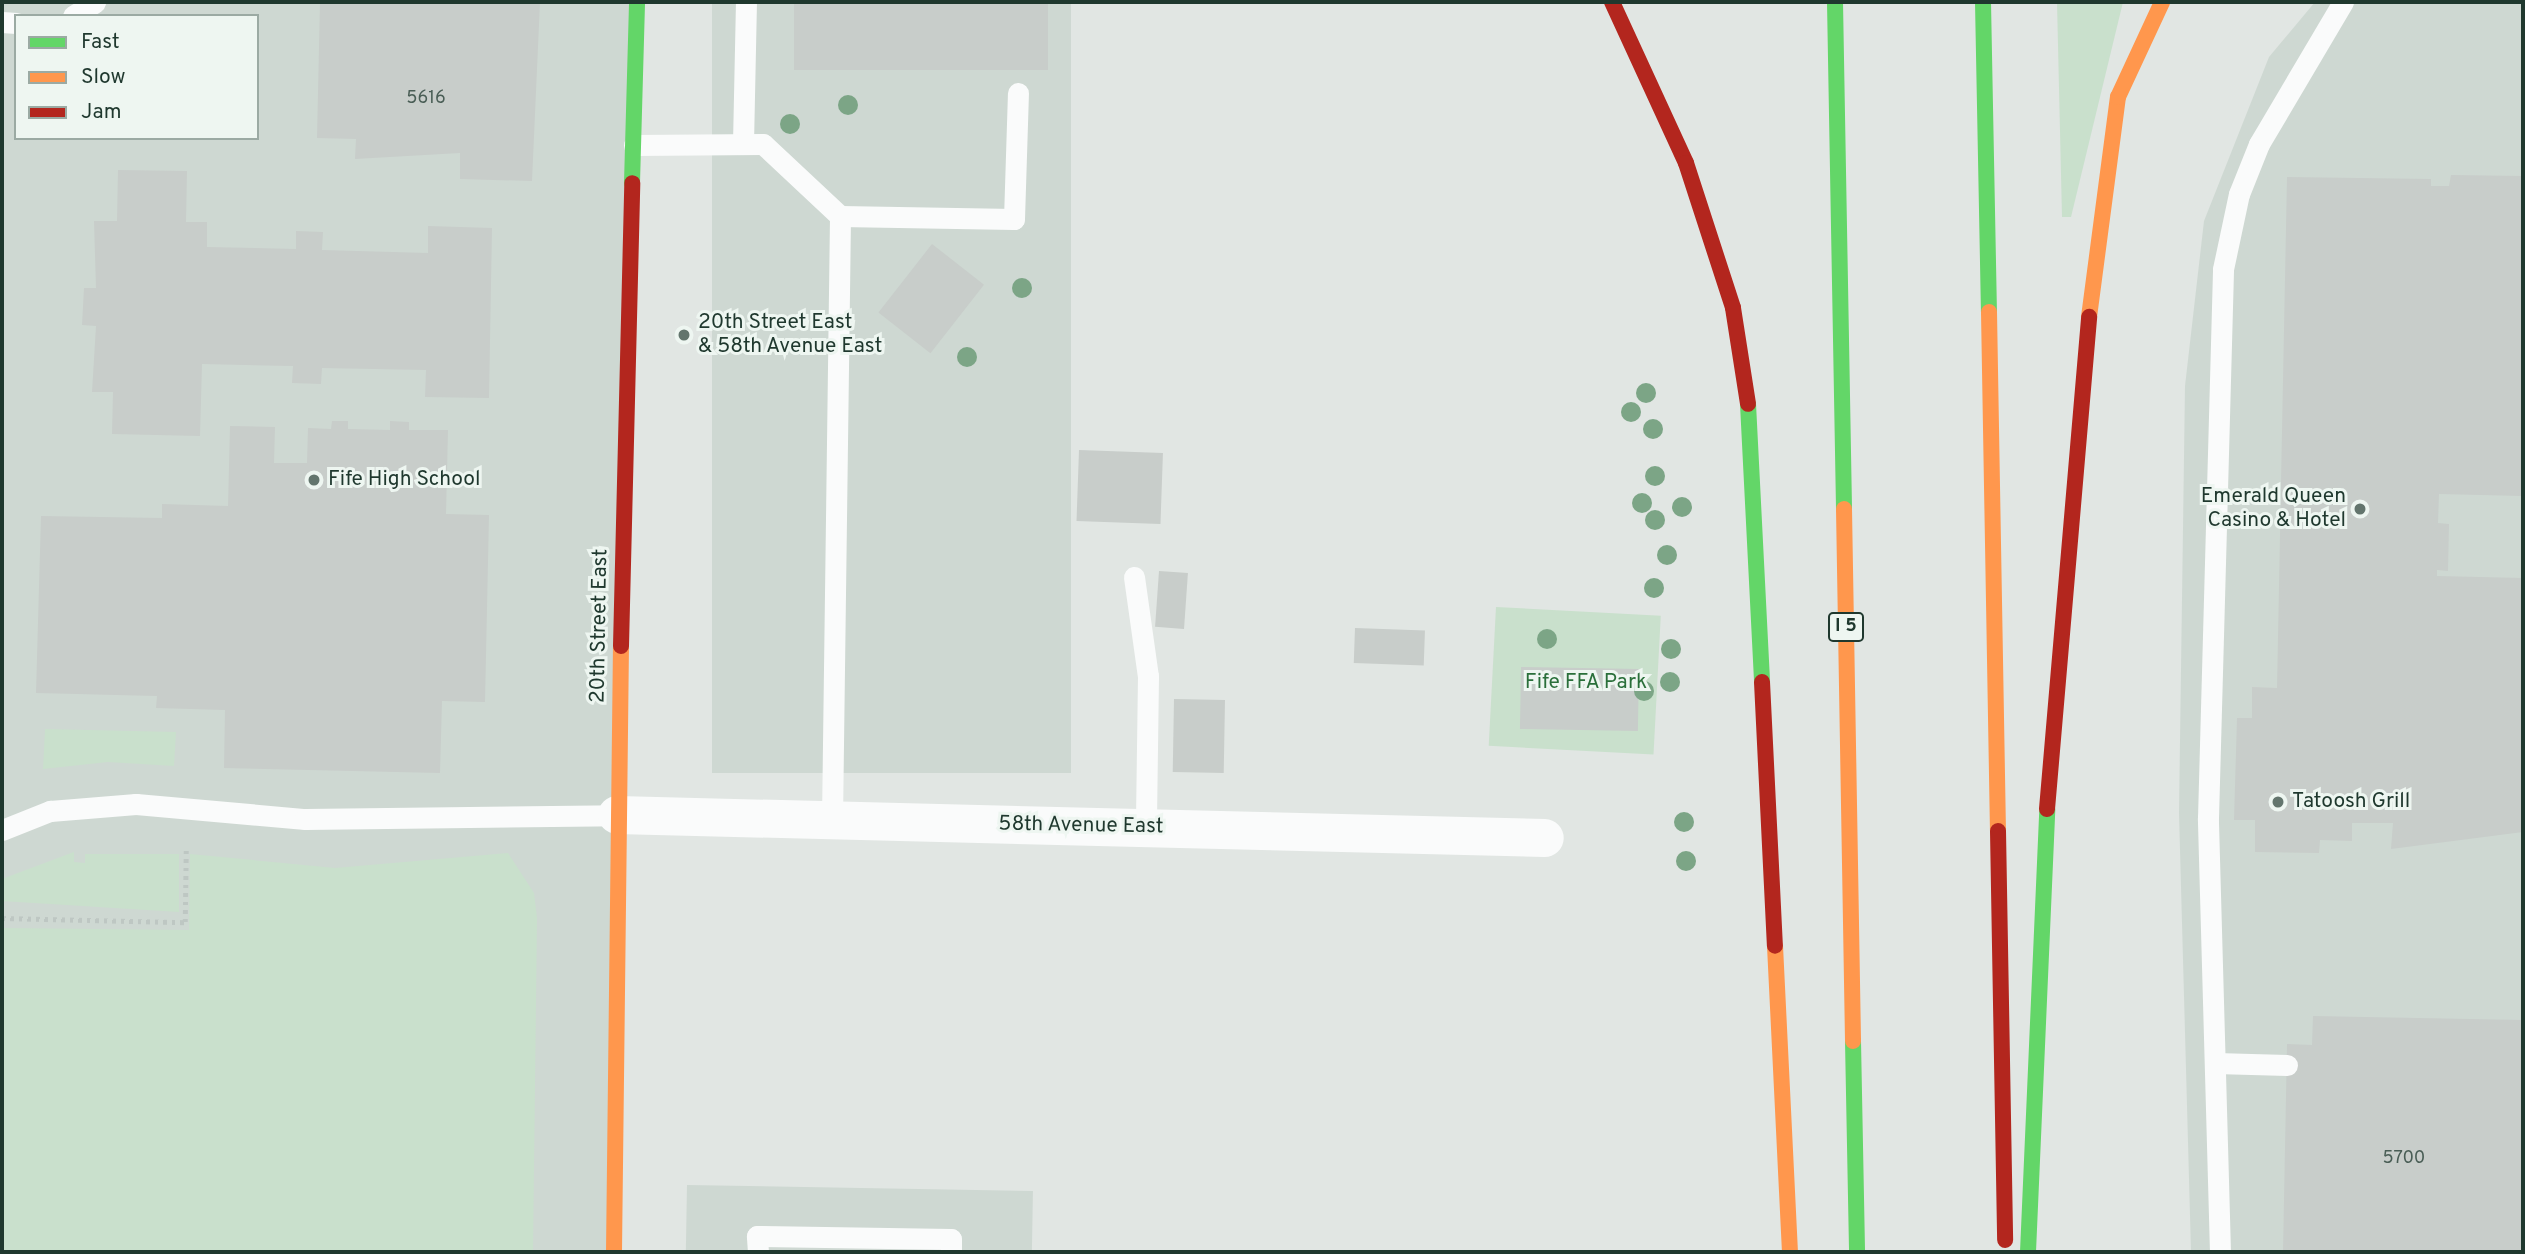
<!DOCTYPE html>
<style>
body{margin:0}
#map{position:relative;width:2525px;height:1254px;overflow:hidden;background:#e1e6e3;font-family:Overpass,sans-serif}
div>[style]{position:absolute}
[style*='--x']{left:calc(var(--x)*1px);top:calc(var(--y)*1px);width:calc(var(--w)*1px);rotate:calc(var(--a)*1deg)}
.built>*{inset:0;background:#ced8d2;transform-origin:0 0}
.green>*{inset:0;background:#c9e0cc;transform-origin:0 0}
.building>*{inset:0;background:#c8cdca;transform-origin:0 0}
.path>*{height:4.5px;margin-top:-2.25px;transform-origin:0;background:repeating-linear-gradient(90deg,#bec7c3 0 3.5px,transparent 0 8.5px)}
.lane>*{height:21px;margin:-10.5px;padding:0 10.5px;transform-origin:10.5px;border-radius:10.5px;background:#fafbfb}
.street>*{height:38px;margin:-19px;padding:0 19px;transform-origin:19px;border-radius:19px;background:#fafbfb}
.fast>*{height:16px;margin:-8px;padding:0 8px;transform-origin:8px;border-radius:8px;background:#63d668}
.slow>*{height:16px;margin:-8px;padding:0 8px;transform-origin:8px;border-radius:8px;background:#ff974d}
.jam>*{height:16px;margin:-8px;padding:0 8px;transform-origin:8px;border-radius:8px;background:#b3261e}
.trees>*{width:20px;height:20px;margin:-10px;border-radius:50%;background:#7ca586}
.dots>*{width:19px;height:19px;translate:-50% -50%;box-sizing:border-box;border:4px solid #eef6f1;border-radius:50%}
span{translate:-50% -50%;white-space:nowrap;text-align:center;line-height:1.15;-webkit-text-stroke:6px #eef6f1;paint-order:stroke}
.number-label{font-size:18px;color:#4a5e56}
.number-label span{-webkit-text-stroke-width:0}
.shield-label span{padding:2px 5px;background:#eef6f1;border:2px solid;border-radius:5px;-webkit-text-stroke-width:0}
.shield-label{font-size:19px;color:#1f382e;font-weight:700}
.poi-label{font-size:21px;color:#1f382e}
.left{translate:0 -50%;text-align:left}
.right{translate:-100% -50%;text-align:right}
.street-label{font-size:21px;color:#1f382e}
.park-label{font-size:21px;color:#2a6f3a}
.frame{position:absolute;inset:0;border:4px solid #1f382e;pointer-events:none}
.legend{position:absolute;left:14px;top:14px;width:245px;height:126px;box-sizing:border-box;background:#eef6f1;border:2px solid #9baaa3;margin:0;padding:9px 12px;list-style:none;font-size:21px;color:#1f382e}
.legend li{display:flex;align-items:center;gap:14px;height:35px}
.legend b{width:35px;border:2px solid #9baaa3}
</style>
<div id="map">
<div class="built">
<div style="clip-path:polygon(evenodd,2px 2px,637px 2px,614px 1252px,2px 1252px,2px 2px,16px 16px,257px 16px,257px 138px,16px 138px,16px 16px)"></div>
<div style="left:712px;top:2px;width:359px;height:771px"></div>
<div style="clip-path:polygon(2315px 2px,2523px 2px,2523px 1252px,2191px 1252px,2179px 813px,2185px 386px,2204px 221px,2269px 57px)"></div>
<div style="left:687px;top:1185px;width:346px;height:67px;rotate:1deg"></div>
</div>
<div class="green">
<div style="clip-path:polygon(2057px 2px,2123px 2px,2071px 217px,2062px 217px)"></div>
<div style="left:1496px;top:607px;width:165px;height:139px;rotate:3deg"></div>
<div style="clip-path:polygon(45px 729px,176px 732px,174px 766px,108px 762px,43px 769px)"></div>
<div style="clip-path:polygon(74px 852px,74px 862px,85px 863px,85px 854px,179px 854px,179px 912px,2px 901px,2px 879px)"></div>
<div style="clip-path:polygon(508px 853px,534px 893px,537px 918px,533px 1252px,2px 1252px,2px 928px,189px 930px,190px 854px,335px 868px)"></div>
</div>
<div class="building">
<div style="clip-path:polygon(320px 2px,540px 2px,532px 181px,460px 179px,460px 153px,355px 159px,356px 139px,317px 138px)"></div>
<div style="left:794px;top:2px;width:254px;height:68px"></div>
<div style="clip-path:polygon(118px 170px,187px 171px,186px 222px,207px 222px,207px 247px,296px 249px,296px 231px,323px 232px,322px 250px,428px 253px,428px 226px,492px 228px,489px 398px,425px 397px,426px 370px,322px 368px,321px 384px,292px 383px,293px 366px,202px 364px,200px 436px,112px 434px,113px 392px,92px 392px,96px 326px,82px 325px,84px 288px,96px 288px,94px 221px,117px 221px)"></div>
<div style="clip-path:polygon(2451px 175px,2523px 176px,2523px 496px,2439px 494px,2438px 523px,2449px 524px,2448px 571px,2437px 570px,2437px 576px,2523px 578px,2523px 832px,2391px 849px,2393px 823px,2352px 823px,2352px 841px,2320px 840px,2319px 853px,2255px 852px,2255px 820px,2234px 820px,2237px 718px,2252px 718px,2252px 687px,2277px 688px,2287px 177px,2431px 179px,2431px 186px,2449px 186px)"></div>
<div style="left:932px;top:244px;width:66px;height:87px;rotate:38deg"></div>
<div style="clip-path:polygon(332px 421px,348px 421px,348px 429px,390px 430px,390px 421px,409px 422px,409px 430px,448px 430px,446px 514px,489px 515px,485px 702px,442px 701px,440px 773px,224px 768px,225px 710px,156px 708px,157px 696px,36px 693px,41px 516px,162px 518px,162px 504px,228px 506px,230px 426px,275px 427px,274px 463px,307px 463px,308px 428px,331px 429px)"></div>
<div style="left:1079px;top:450px;width:84px;height:71px;rotate:2deg"></div>
<div style="left:1159px;top:571px;width:29px;height:56px;rotate:4deg"></div>
<div style="left:1355px;top:628px;width:70px;height:35px;rotate:2deg"></div>
<div style="left:1521px;top:667px;width:118px;height:62px;rotate:1deg"></div>
<div style="left:1174px;top:699px;width:51px;height:73px;rotate:1deg"></div>
<div style="clip-path:polygon(2313px 1016px,2523px 1020px,2523px 1252px,2283px 1252px,2287px 1044px,2312px 1045px)"></div>
</div>
<div class="path">
<div style="--x:2;--y:918;--w:183;--a:1.3"></div>
<div style="--x:185;--y:922;--w:75;--a:-89.2"></div>
</div>
<div class="lane">
<div style="--x:73;--y:16;--w:26;--a:-32"></div>
<div style="--x:2;--y:22;--w:14;--a:4"></div>
<div style="--x:743;--y:144;--w:142;--a:-88.8"></div>
<div style="--x:634;--y:145;--w:129;--a:-0.4"></div>
<div style="--x:763;--y:144;--w:105;--a:43.1"></div>
<div style="--x:840;--y:216;--w:174;--a:1"></div>
<div style="--x:1014;--y:219;--w:126;--a:-88.2"></div>
<div style="--x:1134;--y:577;--w:100;--a:82"></div>
<div style="--x:1148;--y:676;--w:152;--a:90.8"></div>
<div style="--x:832;--y:820;--w:604;--a:-89.24"></div>
<div style="--x:2;--y:830;--w:52;--a:-21.6"></div>
<div style="--x:50;--y:811;--w:86;--a:-4.7"></div>
<div style="--x:136;--y:804;--w:170;--a:5.1"></div>
<div style="--x:305;--y:819;--w:312;--a:-0.7"></div>
<div style="--x:2215;--y:1063;--w:72;--a:1.6"></div>
<div style="--x:758;--y:1252;--w:16;--a:-94"></div>
<div style="--x:757;--y:1236;--w:194;--a:0.9"></div>
<div style="--x:951;--y:1239;--w:13;--a:90"></div>
<div style="--x:2220;--y:1252;--w:434;--a:-91.6"></div>
<div style="--x:2208;--y:818;--w:549;--a:-88.43"></div>
<div style="--x:2223;--y:269;--w:77;--a:-78"></div>
<div style="--x:2239;--y:194;--w:54;--a:-68.2"></div>
<div style="--x:2259;--y:144;--w:165;--a:-59.4"></div>
</div>
<div class="street">
<div style="--x:617;--y:815;--w:928;--a:1.42"></div>
</div>
<div class="fast">
<div style="--x:1835;--y:2;--w:507;--a:88.98"></div>
<div style="--x:1983;--y:2;--w:310;--a:88.9"></div>
<div style="--x:632;--y:183;--w:181;--a:-88.4"></div>
<div style="--x:1748;--y:404;--w:278;--a:87.1"></div>
<div style="--x:1853;--y:1041;--w:211;--a:88.9"></div>
<div style="--x:2028;--y:1252;--w:443;--a:-87.5"></div>
</div>
<div class="slow">
<div style="--x:1989;--y:312;--w:519;--a:89.01"></div>
<div style="--x:2089;--y:317;--w:222;--a:-82.5"></div>
<div style="--x:2118;--y:97;--w:105;--a:-65.1"></div>
<div style="--x:1844;--y:509;--w:532;--a:89.03"></div>
<div style="--x:1775;--y:946;--w:306;--a:87.2"></div>
<div style="--x:614;--y:1252;--w:606;--a:-89.34"></div>
</div>
<div class="jam">
<div style="--x:1612;--y:2;--w:177;--a:65.3"></div>
<div style="--x:1686;--y:163;--w:152;--a:72"></div>
<div style="--x:1733;--y:308;--w:97;--a:81.1"></div>
<div style="--x:621;--y:646;--w:463;--a:-88.6"></div>
<div style="--x:1762;--y:682;--w:264;--a:87.2"></div>
<div style="--x:2047;--y:809;--w:494;--a:-85.1"></div>
<div style="--x:1998;--y:831;--w:409;--a:89"></div>
</div>
<div class="trees">
<div style="left:848px;top:105px"></div>
<div style="left:790px;top:124px"></div>
<div style="left:1022px;top:288px"></div>
<div style="left:967px;top:357px"></div>
<div style="left:1646px;top:393px"></div>
<div style="left:1631px;top:412px"></div>
<div style="left:1653px;top:429px"></div>
<div style="left:1655px;top:476px"></div>
<div style="left:1642px;top:503px"></div>
<div style="left:1682px;top:507px"></div>
<div style="left:1655px;top:520px"></div>
<div style="left:1667px;top:555px"></div>
<div style="left:1654px;top:588px"></div>
<div style="left:1547px;top:639px"></div>
<div style="left:1671px;top:649px"></div>
<div style="left:1670px;top:682px"></div>
<div style="left:1644px;top:691px"></div>
<div style="left:1684px;top:822px"></div>
<div style="left:1686px;top:861px"></div>
</div>
<div class="dots">
<div style="left:684px;top:335px;background:#63756d"></div>
<div style="left:314px;top:480px;background:#63756d"></div>
<div style="left:2360px;top:509px;background:#63756d"></div>
<div style="left:2278px;top:802px;background:#63756d"></div>
</div>
<div class="number-label">
<span style="left:426px;top:99px">5616</span>
<span style="left:2404px;top:1159px">5700</span>
</div>
<div class="shield-label">
<span style="left:1846px;top:627px">I 5</span>
</div>
<div class="poi-label">
<span class="left" style="left:698px;top:335px">20th Street East<br>&amp; 58th Avenue East</span>
<span class="left" style="left:328px;top:480px">Fife High School</span>
<span class="right" style="left:2346px;top:509px">Emerald Queen<br>Casino &amp; Hotel</span>
<span class="left" style="left:2292px;top:802px">Tatoosh Grill</span>
</div>
<div class="street-label">
<span style="left:600px;top:626px;rotate:-89deg">20th Street East</span>
<span style="left:1081px;top:826px;rotate:1deg">58th Avenue East</span>
</div>
<div class="park-label">
<span style="left:1586px;top:683px">Fife FFA Park</span>
</div>
<div class="frame"></div>
<ul class="legend">
<li><b style="height:9px;background:#63d668"></b>Fast</li>
<li><b style="height:9px;background:#ff974d"></b>Slow</li>
<li><b style="height:9px;background:#b3261e"></b>Jam</li>
</ul>
</div>
